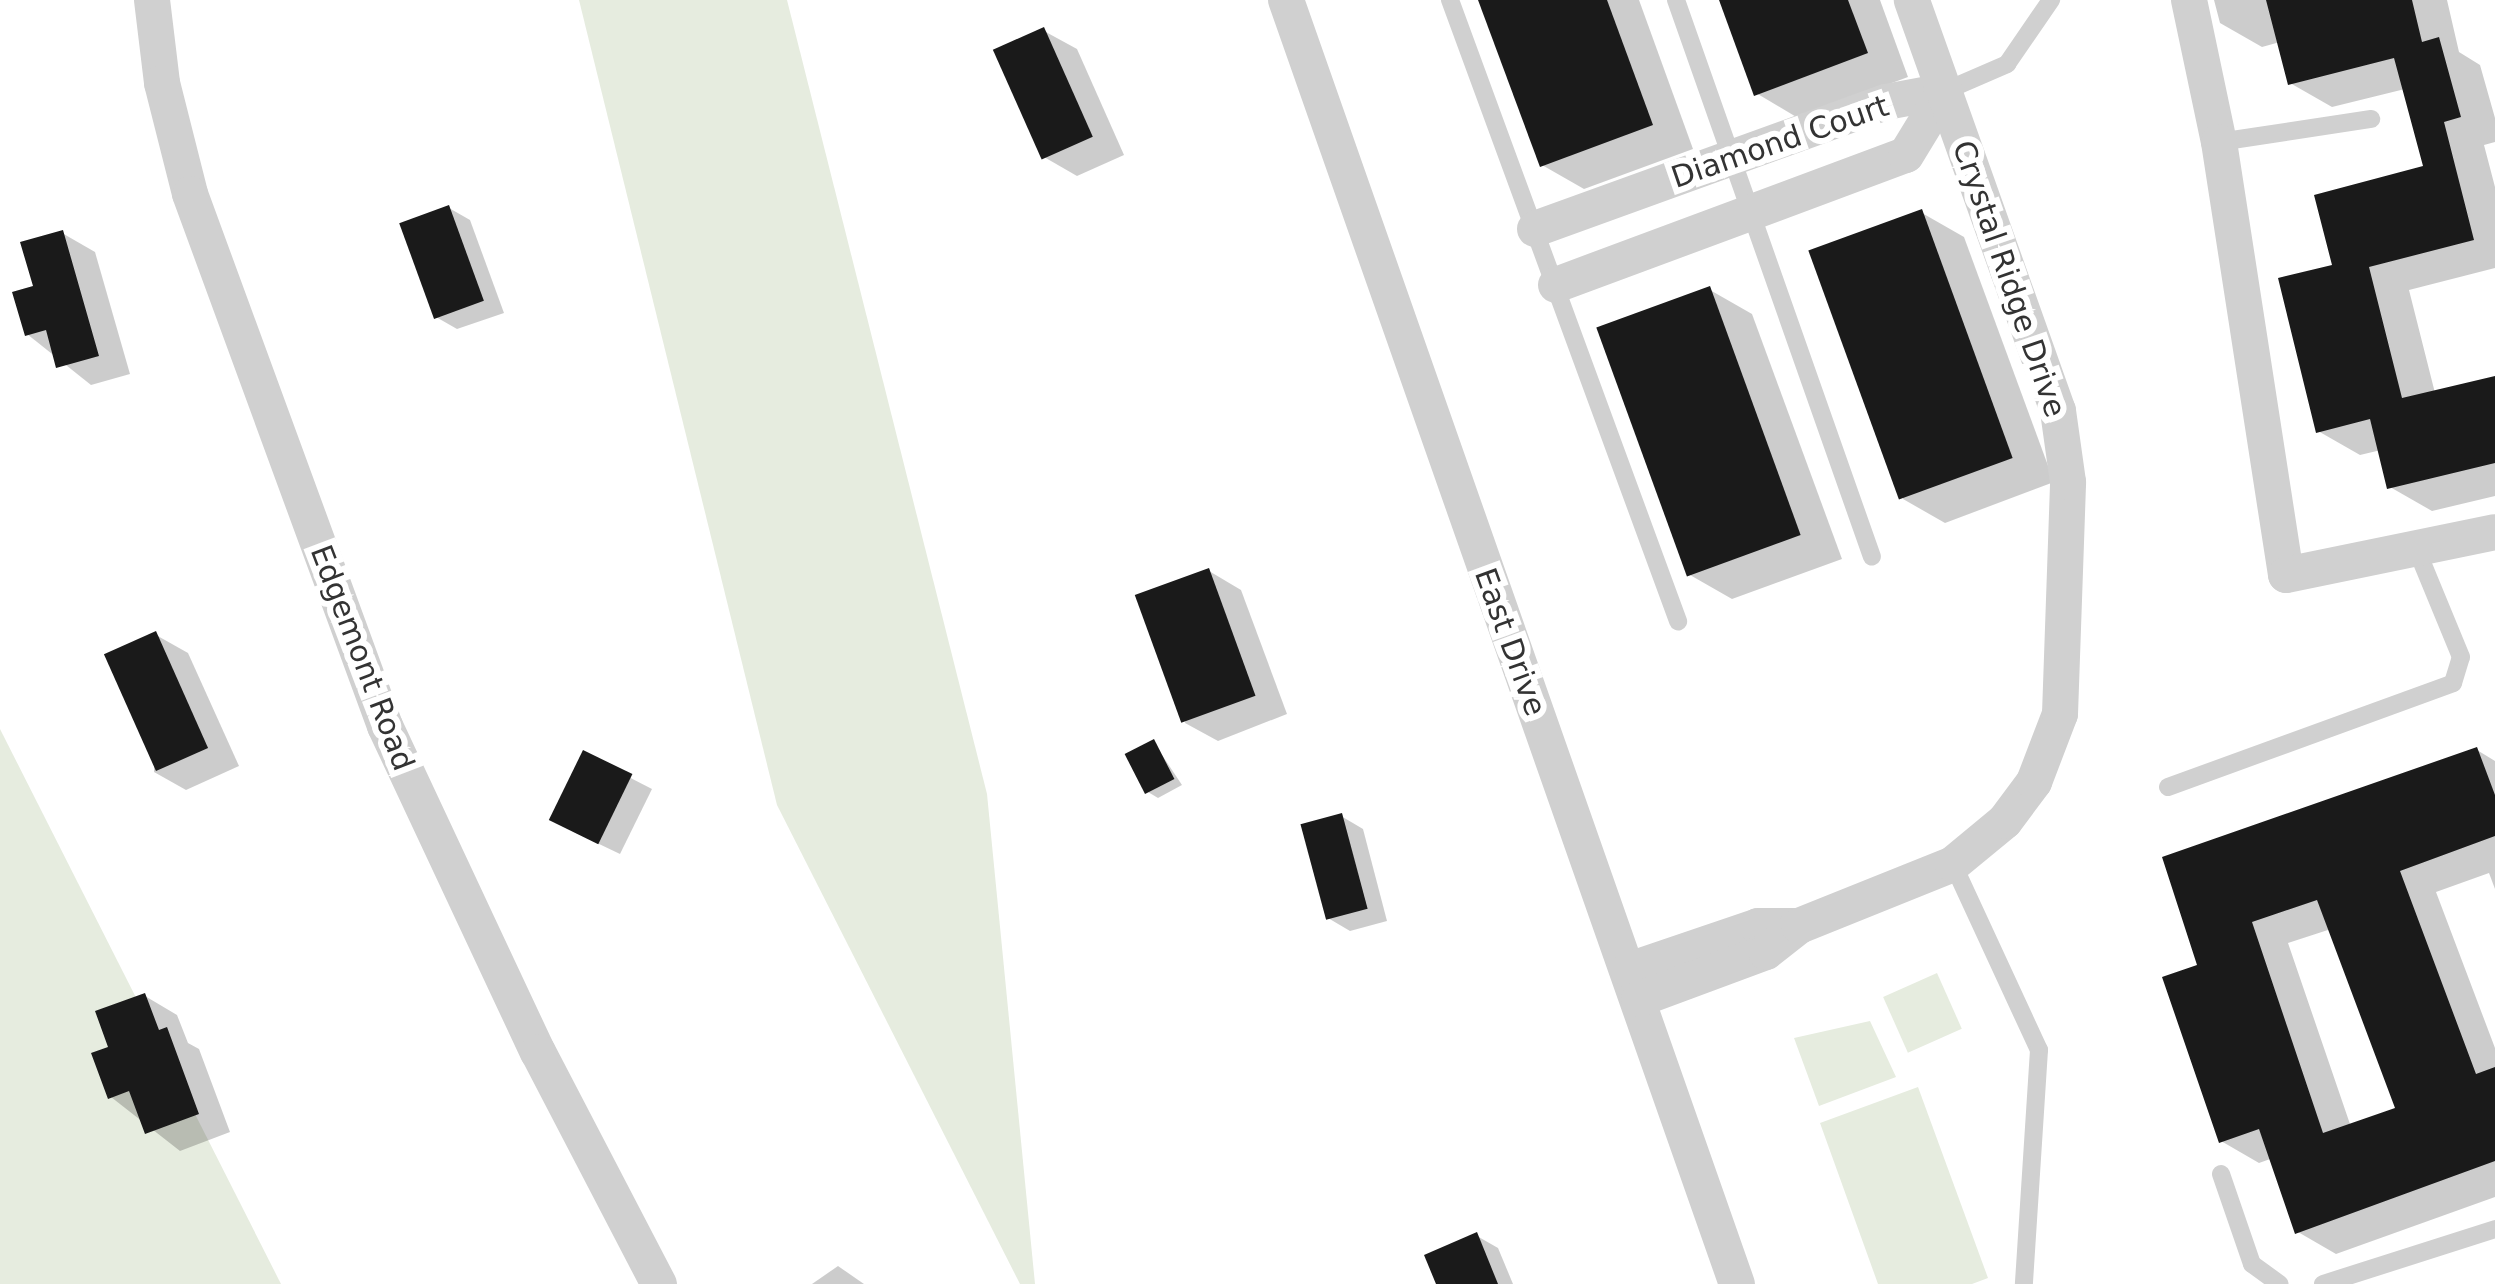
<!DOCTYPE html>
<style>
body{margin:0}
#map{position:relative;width:2495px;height:1284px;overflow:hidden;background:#fff;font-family:"DejaVu Sans",sans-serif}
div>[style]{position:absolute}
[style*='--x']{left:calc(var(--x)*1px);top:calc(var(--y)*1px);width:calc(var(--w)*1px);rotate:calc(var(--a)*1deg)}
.green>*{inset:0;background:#e6ecdf;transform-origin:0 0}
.shadow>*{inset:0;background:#0003}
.building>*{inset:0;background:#1a1a1a;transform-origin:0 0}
.lane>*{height:18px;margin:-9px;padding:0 9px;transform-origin:9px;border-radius:9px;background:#d0d0d0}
.street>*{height:36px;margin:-18px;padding:0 18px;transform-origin:18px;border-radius:18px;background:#d0d0d0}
span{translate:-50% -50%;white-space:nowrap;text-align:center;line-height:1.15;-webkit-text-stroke:12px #fff;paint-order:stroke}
.street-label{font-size:30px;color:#333}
</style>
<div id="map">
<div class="green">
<div style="clip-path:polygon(579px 0,787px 0,987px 794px,1035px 1284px,1020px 1284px,777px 805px)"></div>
<div style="clip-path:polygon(0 729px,281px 1284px,0 1284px)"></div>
<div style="left:1937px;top:973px;width:61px;height:59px;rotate:66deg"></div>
<div style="clip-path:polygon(1870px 1021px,1896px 1077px,1819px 1106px,1794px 1038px)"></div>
<div style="clip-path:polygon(1918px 1087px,1988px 1278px,1972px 1284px,1878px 1284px,1820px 1123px)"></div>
</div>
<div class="shadow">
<div style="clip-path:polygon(1482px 0,1639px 0,1693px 149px,1584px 189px,1542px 165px)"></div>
<div style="clip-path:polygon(1722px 0,1880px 0,1908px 77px,1798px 118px,1756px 93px)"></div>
<div style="clip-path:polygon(2214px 0,2447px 0,2459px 52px,2480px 65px,2495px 118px,2495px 142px,2484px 145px,2495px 187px,2495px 268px,2409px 290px,2435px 393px,2495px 379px,2495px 496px,2432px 511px,2390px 487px,2381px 450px,2360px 455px,2318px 431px,2336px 267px,2427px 168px,2405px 89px,2332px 107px,2290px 83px,2280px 42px,2262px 47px,2220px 23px)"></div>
<div style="clip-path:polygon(1044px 31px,1077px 49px,1124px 155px,1077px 176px,1044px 157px)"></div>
<div style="clip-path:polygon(449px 208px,470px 220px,504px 313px,457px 329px,436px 317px)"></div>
<div style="clip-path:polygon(1922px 213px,1964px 237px,2054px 482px,1945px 523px,1903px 499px)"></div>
<div style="clip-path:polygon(62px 233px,95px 252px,130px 374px,91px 385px,27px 334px,37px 288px)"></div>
<div style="clip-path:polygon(1710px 290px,1752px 314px,1842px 559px,1732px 599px,1690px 575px)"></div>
<div style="clip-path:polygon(1209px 571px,1241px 590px,1287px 714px,1218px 741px,1185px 723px)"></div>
<div style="clip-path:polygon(156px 635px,188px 653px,239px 766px,186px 790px,154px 772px)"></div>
<div style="clip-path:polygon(1154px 743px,1182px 785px,1158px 798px,1148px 792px)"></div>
<div style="clip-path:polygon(evenodd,2477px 750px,2495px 761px,2495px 889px,2489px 873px,2436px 892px,2495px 1048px,2495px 1197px,2336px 1254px,2298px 1232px,2273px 1158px,2259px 1163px,2221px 1141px,2201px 967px,2165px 859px,2477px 750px,2331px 929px,2398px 1110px,2351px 1127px,2288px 943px,2331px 929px)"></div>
<div style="clip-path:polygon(584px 754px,652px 789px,620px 854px,574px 832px)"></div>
<div style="clip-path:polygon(1341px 816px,1363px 829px,1387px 921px,1350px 931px,1328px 918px)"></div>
<div style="clip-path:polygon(145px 996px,177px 1015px,188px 1043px,199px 1049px,230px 1132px,180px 1151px,111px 1097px,112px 1049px)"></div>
<div style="clip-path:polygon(1477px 1236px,1498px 1248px,1513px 1284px,1439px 1284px)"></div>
<div style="clip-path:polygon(838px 1266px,864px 1284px,812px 1284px)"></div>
</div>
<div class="building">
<div style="clip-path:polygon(1478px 0,1607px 0,1653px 125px,1540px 167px)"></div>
<div style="clip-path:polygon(1719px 0,1848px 0,1868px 53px,1754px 96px)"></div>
<div style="clip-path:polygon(2266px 0,2412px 0,2422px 42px,2439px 37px,2461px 117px,2444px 122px,2474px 240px,2369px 267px,2402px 398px,2495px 376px,2495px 463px,2387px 489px,2370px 419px,2316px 433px,2278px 278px,2332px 265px,2314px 195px,2423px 166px,2394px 58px,2288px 85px)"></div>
<div style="left:1044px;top:27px;width:120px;height:56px;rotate:66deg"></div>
<div style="left:449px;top:205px;width:102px;height:53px;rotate:70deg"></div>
<div style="left:1922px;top:209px;width:265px;height:121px;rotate:70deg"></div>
<div style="clip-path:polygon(63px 230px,99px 356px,56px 368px,46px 330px,25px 336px,12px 292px,33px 286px,20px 242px)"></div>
<div style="left:1710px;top:286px;width:265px;height:121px;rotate:70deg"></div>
<div style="left:1209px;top:568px;width:136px;height:79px;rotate:70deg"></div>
<div style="left:156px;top:631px;width:128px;height:57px;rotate:66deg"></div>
<div style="left:1154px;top:739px;width:45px;height:33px;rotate:63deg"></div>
<div style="clip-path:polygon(evenodd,2477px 747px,2495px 795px,2495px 836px,2400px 871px,2476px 1074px,2495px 1067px,2495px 1161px,2295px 1234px,2259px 1129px,2219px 1143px,2162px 977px,2197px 965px,2162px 857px,2477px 747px,2317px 900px,2395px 1108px,2323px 1133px,2252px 922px,2317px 900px)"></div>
<div style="left:583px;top:750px;width:55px;height:78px;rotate:26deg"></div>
<div style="left:1342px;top:813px;width:99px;height:43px;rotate:75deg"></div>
<div style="clip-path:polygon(145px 993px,159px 1030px,167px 1027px,199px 1114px,145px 1134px,129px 1091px,108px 1099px,91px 1053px,108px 1047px,95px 1011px)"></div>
<div style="clip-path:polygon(1477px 1232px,1498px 1284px,1436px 1284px,1424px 1255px)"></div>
</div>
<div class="lane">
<div style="--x:1450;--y:0;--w:662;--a:69.84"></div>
<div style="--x:1676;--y:0;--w:590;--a:70.61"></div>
<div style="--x:1945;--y:91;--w:68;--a:-23.5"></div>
<div style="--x:2007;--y:64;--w:78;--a:-55.5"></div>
<div style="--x:2219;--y:142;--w:154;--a:-8.6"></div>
<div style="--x:2168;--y:787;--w:303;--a:-20"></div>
<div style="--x:2453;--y:683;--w:27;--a:-73"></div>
<div style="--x:2461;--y:657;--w:116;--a:-112.4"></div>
<div style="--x:1953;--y:864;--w:205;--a:65.2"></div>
<div style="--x:2039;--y:1050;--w:234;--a:93.7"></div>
<div style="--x:2221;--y:1174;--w:95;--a:71"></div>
<div style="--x:2252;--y:1264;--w:34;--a:36"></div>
<div style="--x:2323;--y:1284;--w:181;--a:-17.7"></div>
</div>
<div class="street">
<div style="--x:152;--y:0;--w:84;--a:83.1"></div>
<div style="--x:162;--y:83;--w:114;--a:75.8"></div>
<div style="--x:190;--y:194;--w:567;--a:69.87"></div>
<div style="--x:385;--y:726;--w:360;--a:64.9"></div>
<div style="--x:538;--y:1052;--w:262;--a:62.5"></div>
<div style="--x:1286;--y:0;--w:1361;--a:70.65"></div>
<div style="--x:2189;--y:0;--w:145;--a:78.1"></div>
<div style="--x:2219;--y:142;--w:438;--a:81.2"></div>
<div style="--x:2286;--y:575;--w:213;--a:-11.6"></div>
<div style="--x:1535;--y:229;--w:373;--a:-19.9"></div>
<div style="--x:1886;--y:102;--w:60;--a:-10.6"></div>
<div style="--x:1556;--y:285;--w:373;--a:-20.4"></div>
<div style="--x:1906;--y:155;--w:75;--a:-58.6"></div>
<div style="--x:1629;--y:970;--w:136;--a:-18.8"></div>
<div style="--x:1758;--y:926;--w:41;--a:0"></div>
<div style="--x:1639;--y:999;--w:135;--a:-20.3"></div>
<div style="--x:1766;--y:952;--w:42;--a:-38.2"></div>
<div style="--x:1799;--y:926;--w:166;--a:-21.9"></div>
<div style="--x:1953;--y:864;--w:67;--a:-39.6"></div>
<div style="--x:2005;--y:821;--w:49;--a:-53.4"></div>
<div style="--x:2034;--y:782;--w:73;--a:-69.1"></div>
<div style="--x:2060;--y:714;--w:232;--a:-88"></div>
<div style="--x:2068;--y:482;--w:72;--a:-98"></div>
<div style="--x:2058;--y:411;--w:436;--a:-109.6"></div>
</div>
<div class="street-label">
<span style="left:1780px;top:142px;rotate:-19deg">Diamond Court</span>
<span style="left:2009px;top:279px;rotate:71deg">Crystal Ridge Drive</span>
<span style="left:1510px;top:642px;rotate:70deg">East Drive</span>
<span style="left:362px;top:658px;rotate:69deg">Edgemont Road</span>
</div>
</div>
